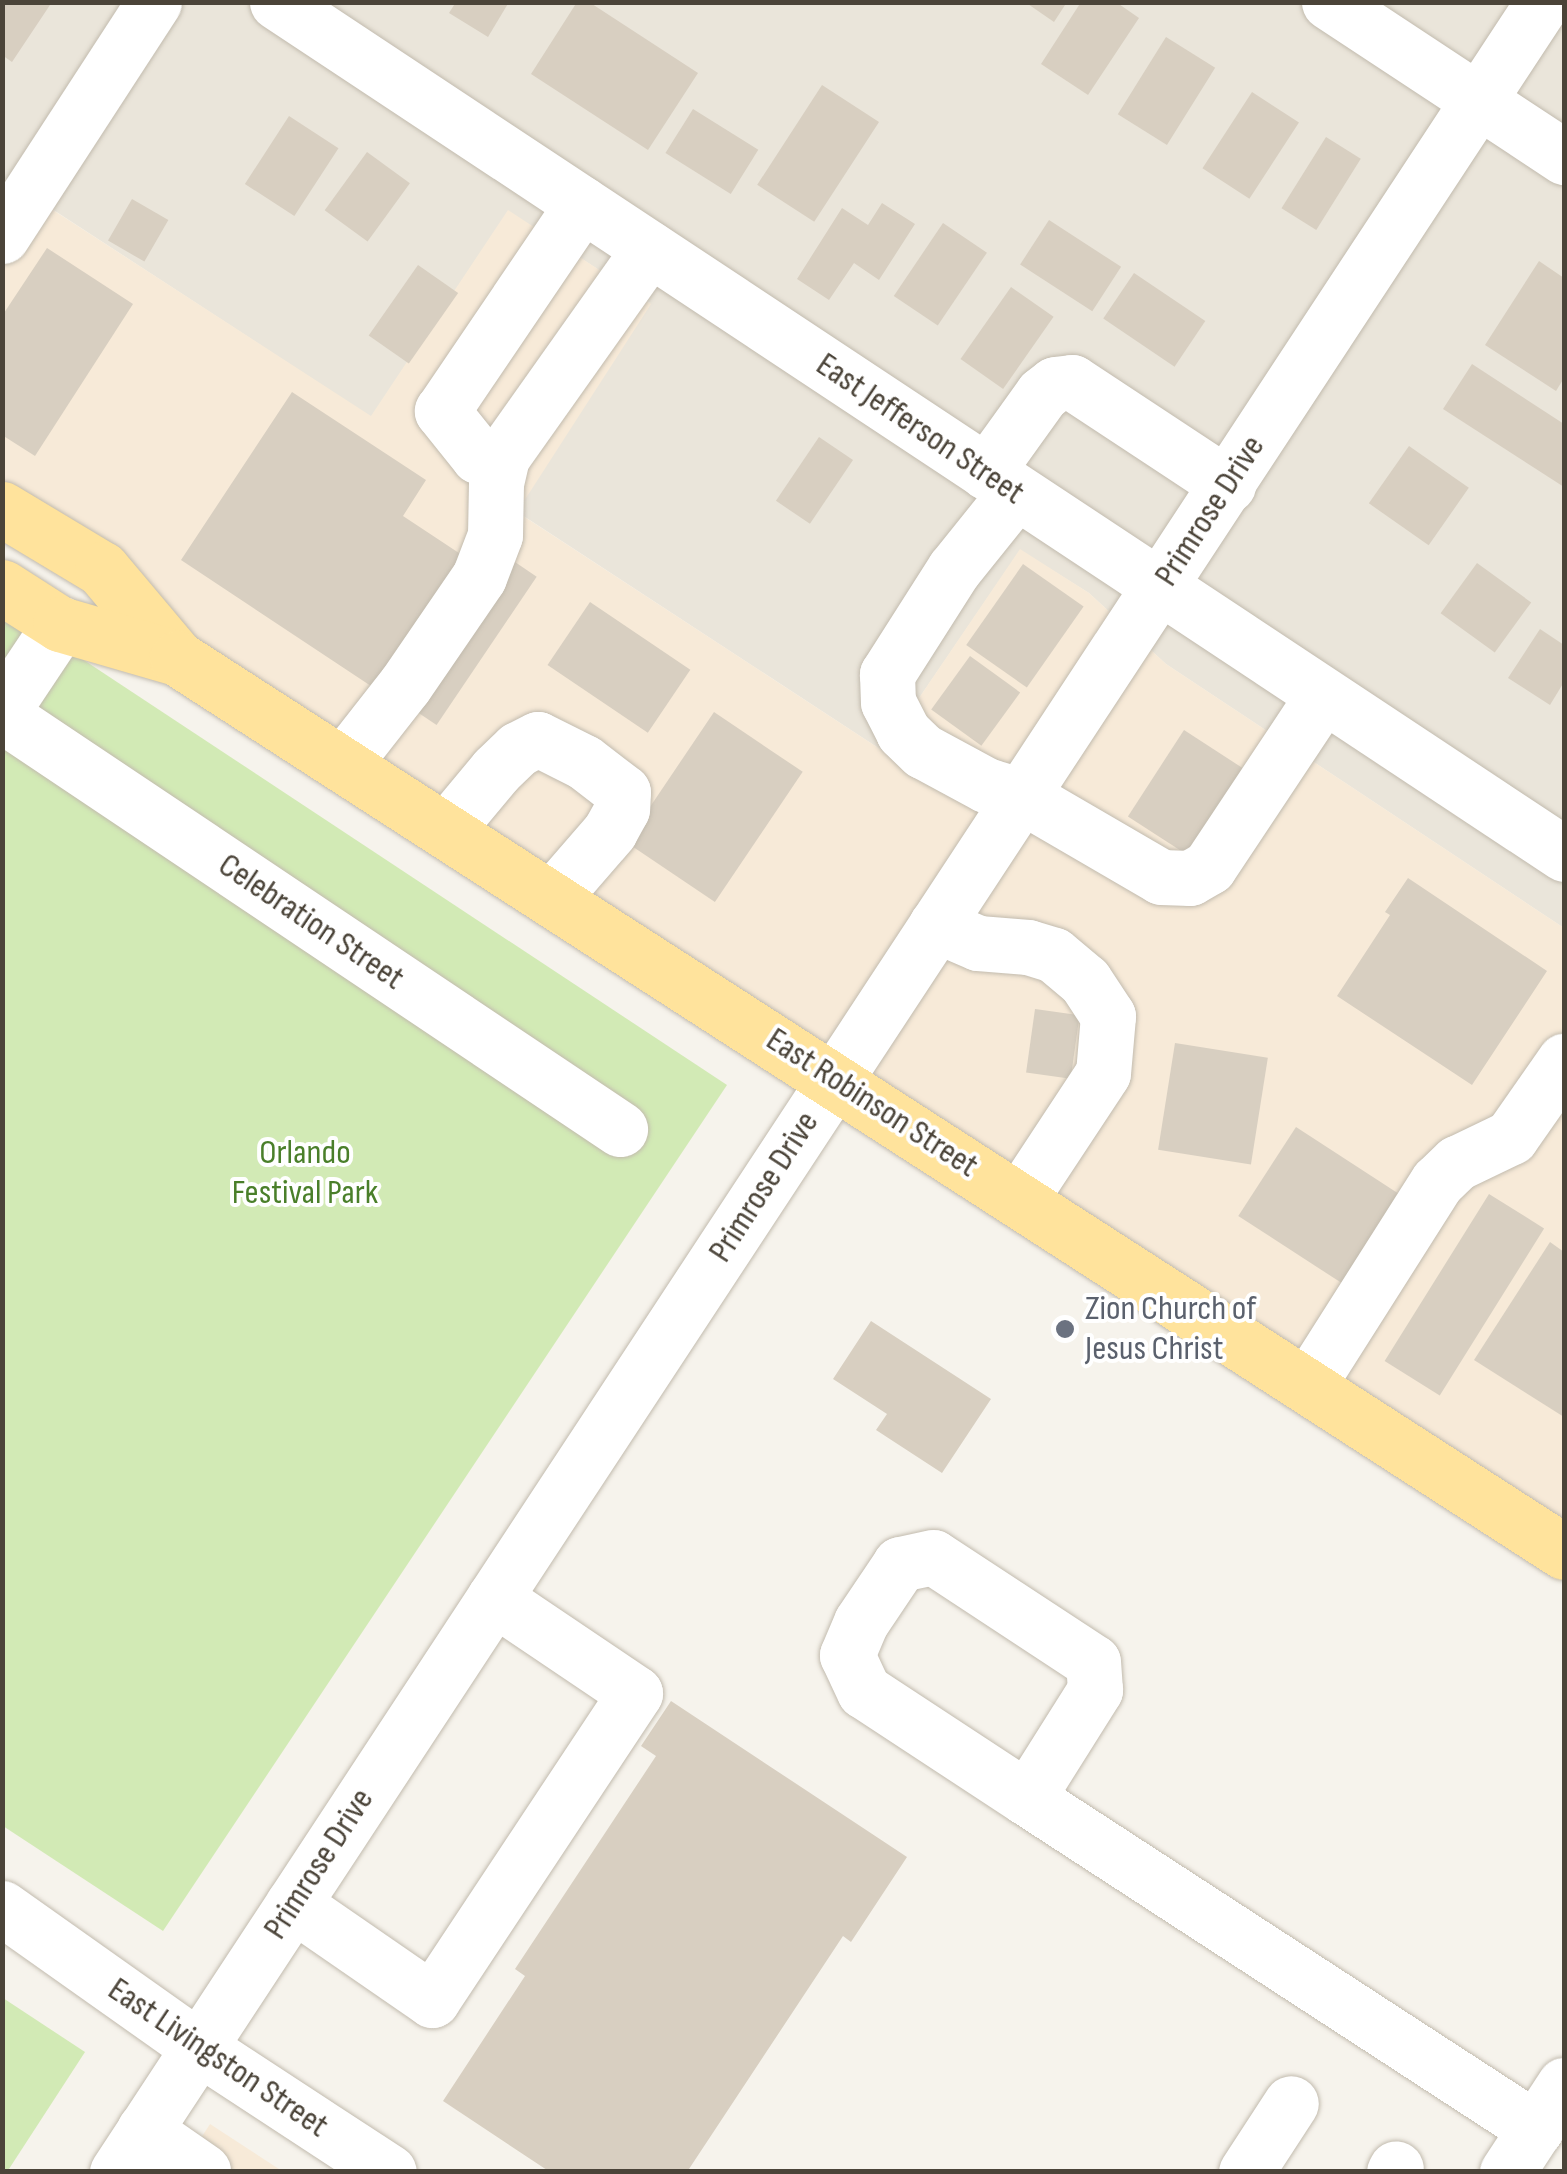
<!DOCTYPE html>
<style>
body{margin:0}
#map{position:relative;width:1567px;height:2174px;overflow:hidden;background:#f6f3ec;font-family:"Sofia Sans Condensed",sans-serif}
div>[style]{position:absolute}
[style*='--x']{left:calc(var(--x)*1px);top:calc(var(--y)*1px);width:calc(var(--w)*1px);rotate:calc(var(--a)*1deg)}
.residential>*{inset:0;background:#eae5da}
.commercial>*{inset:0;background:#f7ead8}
.green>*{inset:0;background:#d2eab5}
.building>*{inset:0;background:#d8cfc1;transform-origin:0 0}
.roads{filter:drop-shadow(0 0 2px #c2bbae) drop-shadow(0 0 2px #c2bbae)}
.minor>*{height:55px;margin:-27.5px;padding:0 27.5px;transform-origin:27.5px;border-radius:27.5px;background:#fff}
.major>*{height:55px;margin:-27.5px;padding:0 27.5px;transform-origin:27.5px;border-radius:27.5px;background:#ffe39c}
.dots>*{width:28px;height:28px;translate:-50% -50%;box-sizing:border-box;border:5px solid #fff;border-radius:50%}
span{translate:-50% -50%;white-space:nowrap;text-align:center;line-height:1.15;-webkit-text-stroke:8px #fff;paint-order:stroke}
.street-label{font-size:35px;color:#4b4439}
.park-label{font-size:35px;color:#4a7f2a}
.worship-label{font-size:35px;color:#5b616d}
.left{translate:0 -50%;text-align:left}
.frame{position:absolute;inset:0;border:5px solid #4b4439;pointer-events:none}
</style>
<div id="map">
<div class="residential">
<div style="clip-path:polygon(2px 3px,1564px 3px,1564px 928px,1166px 664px,1089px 593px,1020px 550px,883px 751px,516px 511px,650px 303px,508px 211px,371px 417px,3px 177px)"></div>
</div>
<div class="commercial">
<div style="clip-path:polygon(2px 177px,371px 416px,508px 210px,651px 304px,517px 512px,883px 751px,1020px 549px,1089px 593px,1166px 664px,1564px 928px,1564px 1550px,3px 524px)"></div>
<div style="clip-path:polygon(210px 2124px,282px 2171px,179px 2172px)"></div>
</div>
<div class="green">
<div style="clip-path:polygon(2px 606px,727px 1085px,163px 1931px,3px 1826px)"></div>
<div style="clip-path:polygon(3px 1998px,85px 2052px,7px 2172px,2px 2171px)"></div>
</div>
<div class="building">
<div style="clip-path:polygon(2px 2px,52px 2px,12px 62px,2px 55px)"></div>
<div style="clip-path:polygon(456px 2px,509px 2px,488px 37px,449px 13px)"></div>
<div style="clip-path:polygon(577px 2px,589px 2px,698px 73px,648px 150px,531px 74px)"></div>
<div style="clip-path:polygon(1025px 2px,1067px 2px,1054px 22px)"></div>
<div style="clip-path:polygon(1081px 2px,1116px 2px,1139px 18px,1088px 95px,1041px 64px)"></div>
<div style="left:1166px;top:37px;width:58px;height:91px;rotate:32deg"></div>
<div style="left:822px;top:85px;width:68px;height:119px;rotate:33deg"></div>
<div style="left:1252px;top:92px;width:56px;height:91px;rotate:33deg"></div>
<div style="left:693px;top:109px;width:77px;height:52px;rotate:32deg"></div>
<div style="left:289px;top:116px;width:59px;height:81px;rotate:33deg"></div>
<div style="left:1326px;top:137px;width:41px;height:84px;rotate:32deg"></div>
<div style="left:367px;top:152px;width:53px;height:72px;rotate:36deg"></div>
<div style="left:132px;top:199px;width:42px;height:48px;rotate:30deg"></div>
<div style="clip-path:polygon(882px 203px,915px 224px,879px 280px,854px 263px,829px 300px,797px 279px,842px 208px,868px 225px)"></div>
<div style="left:1049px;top:220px;width:86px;height:53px;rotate:33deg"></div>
<div style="left:943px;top:223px;width:53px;height:88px;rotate:34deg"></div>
<div style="clip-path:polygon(47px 248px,133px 304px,35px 456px,2px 435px,2px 316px)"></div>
<div style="clip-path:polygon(1539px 261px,1564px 278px,1564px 378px,1556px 391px,1485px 345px)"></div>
<div style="left:418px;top:265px;width:49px;height:86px;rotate:35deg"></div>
<div style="left:1134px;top:273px;width:86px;height:55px;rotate:34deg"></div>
<div style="left:1011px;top:287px;width:52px;height:88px;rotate:35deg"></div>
<div style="clip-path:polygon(1472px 364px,1564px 424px,1564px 487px,1443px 409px)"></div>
<div style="clip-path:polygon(292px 392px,426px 480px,403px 516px,465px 557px,377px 690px,181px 560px)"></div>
<div style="left:819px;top:437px;width:41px;height:77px;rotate:34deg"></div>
<div style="left:1409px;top:446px;width:73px;height:70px;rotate:35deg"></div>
<div style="left:506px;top:556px;width:37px;height:179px;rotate:34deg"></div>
<div style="left:1477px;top:563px;width:67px;height:62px;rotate:36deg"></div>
<div style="left:1023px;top:564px;width:74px;height:99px;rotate:35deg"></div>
<div style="left:590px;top:602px;width:121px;height:76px;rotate:34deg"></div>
<div style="clip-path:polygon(1540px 629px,1564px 645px,1564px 682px,1550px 705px,1508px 678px)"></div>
<div style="left:970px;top:656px;width:62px;height:66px;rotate:36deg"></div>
<div style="left:714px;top:712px;width:107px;height:157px;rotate:34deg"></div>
<div style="left:1184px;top:730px;width:77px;height:103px;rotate:33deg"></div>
<div style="clip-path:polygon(1408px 878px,1547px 971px,1472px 1085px,1337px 996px,1390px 915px,1385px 912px)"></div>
<div style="left:1035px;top:1009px;width:45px;height:64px;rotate:8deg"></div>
<div style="left:1175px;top:1043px;width:94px;height:108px;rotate:9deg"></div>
<div style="left:1296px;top:1127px;width:133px;height:106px;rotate:33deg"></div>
<div style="left:1489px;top:1194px;width:65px;height:197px;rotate:32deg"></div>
<div style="clip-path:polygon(1550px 1242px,1564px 1252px,1564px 1417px,1474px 1360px)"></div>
<div style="clip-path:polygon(871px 1321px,991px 1399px,942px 1473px,876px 1430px,887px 1414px,833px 1379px)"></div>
<div style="clip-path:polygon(671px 1701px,907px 1857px,851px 1942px,843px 1936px,687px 2172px,550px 2172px,443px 2101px,525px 1976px,515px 1969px,656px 1756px,641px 1746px)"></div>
</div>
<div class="roads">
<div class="minor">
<div style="--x:277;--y:2;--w:1543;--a:33.5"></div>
<div style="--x:1329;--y:2;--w:282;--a:33.4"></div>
<div style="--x:2;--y:236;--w:279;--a:-57"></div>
<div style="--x:502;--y:457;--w:24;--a:-178"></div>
<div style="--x:478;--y:456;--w:58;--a:-128.7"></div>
<div style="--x:442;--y:411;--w:250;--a:-55.9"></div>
<div style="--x:986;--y:472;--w:96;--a:-54.3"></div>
<div style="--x:1042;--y:394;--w:16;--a:-38"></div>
<div style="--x:1055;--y:384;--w:17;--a:-7"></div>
<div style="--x:1072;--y:382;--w:187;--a:33.4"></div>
<div style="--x:1016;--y:492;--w:99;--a:128.8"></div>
<div style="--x:954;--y:569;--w:125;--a:122.5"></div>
<div style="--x:887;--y:674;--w:28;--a:88"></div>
<div style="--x:888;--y:702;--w:34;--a:63"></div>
<div style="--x:903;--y:732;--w:28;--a:44"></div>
<div style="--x:923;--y:751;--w:72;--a:28.4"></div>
<div style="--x:986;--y:785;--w:38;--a:17"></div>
<div style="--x:1022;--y:796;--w:161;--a:30.2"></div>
<div style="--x:1161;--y:877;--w:29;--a:2"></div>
<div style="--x:1190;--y:878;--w:22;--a:-30"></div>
<div style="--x:1209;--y:867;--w:204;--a:-56.4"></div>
<div style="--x:2;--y:711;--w:105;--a:-56.3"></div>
<div style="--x:2;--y:715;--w:744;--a:33.82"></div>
<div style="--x:343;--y:764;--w:100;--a:-51.9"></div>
<div style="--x:405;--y:685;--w:131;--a:-55.6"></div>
<div style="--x:479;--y:577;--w:45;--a:-69.1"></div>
<div style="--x:495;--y:535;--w:52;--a:-88.9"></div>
<div style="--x:496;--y:483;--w:27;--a:-77"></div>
<div style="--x:502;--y:457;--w:255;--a:-54.7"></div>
<div style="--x:446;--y:830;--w:78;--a:-50.2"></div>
<div style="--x:496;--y:770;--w:30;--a:-44"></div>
<div style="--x:518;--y:749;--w:22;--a:-27"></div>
<div style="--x:538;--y:739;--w:51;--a:26.6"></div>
<div style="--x:584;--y:762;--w:49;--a:37.6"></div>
<div style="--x:623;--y:792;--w:17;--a:93"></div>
<div style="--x:622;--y:809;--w:25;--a:119"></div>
<div style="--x:610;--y:831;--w:89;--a:130.9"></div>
<div style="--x:936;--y:925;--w:46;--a:23.2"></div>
<div style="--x:978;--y:943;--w:50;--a:4.6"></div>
<div style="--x:1028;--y:947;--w:27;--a:17"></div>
<div style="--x:1054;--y:955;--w:40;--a:40"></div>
<div style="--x:1085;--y:981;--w:42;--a:56.7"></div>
<div style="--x:1108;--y:1016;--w:57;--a:95"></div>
<div style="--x:1103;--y:1073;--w:151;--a:123.4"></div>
<div style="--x:1308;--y:1385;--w:241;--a:-57.6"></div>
<div style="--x:1437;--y:1182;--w:28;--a:-44"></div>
<div style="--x:1457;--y:1163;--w:60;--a:-25.7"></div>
<div style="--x:1511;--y:1137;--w:93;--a:-55.1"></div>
<div style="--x:1027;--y:1798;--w:128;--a:-57.8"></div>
<div style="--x:1095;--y:1690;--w:28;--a:-94"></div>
<div style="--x:1093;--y:1662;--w:191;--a:-146.7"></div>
<div style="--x:933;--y:1557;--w:34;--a:168"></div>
<div style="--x:900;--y:1564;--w:70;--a:123.9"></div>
<div style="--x:861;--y:1622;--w:36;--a:113"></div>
<div style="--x:847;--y:1655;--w:40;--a:65"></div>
<div style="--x:864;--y:1691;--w:195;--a:33.3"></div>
<div style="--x:1027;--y:1798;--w:607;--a:33.04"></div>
<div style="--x:293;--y:1904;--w:169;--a:34.6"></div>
<div style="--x:432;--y:2000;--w:368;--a:-56.5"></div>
<div style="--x:635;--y:1693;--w:170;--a:-146"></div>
<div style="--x:2;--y:1908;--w:240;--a:35.3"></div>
<div style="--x:198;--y:2047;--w:228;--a:33.2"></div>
<div style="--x:144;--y:2130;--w:72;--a:34.8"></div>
<div style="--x:117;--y:2172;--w:2597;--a:-56.69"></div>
<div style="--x:1246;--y:2172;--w:82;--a:-56.9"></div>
<div style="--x:1394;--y:2172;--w:4;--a:-63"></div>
<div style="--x:1507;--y:2172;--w:104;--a:-56.8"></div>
</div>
<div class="major">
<div style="--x:2;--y:509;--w:117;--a:31"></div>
<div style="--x:102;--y:569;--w:116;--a:49.9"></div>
<div style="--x:2;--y:587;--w:69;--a:32.5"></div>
<div style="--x:60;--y:624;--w:122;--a:16.2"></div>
<div style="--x:177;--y:658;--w:1650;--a:32.8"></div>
</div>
</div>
<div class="dots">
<div style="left:1065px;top:1329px;background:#6b7280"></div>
</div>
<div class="street-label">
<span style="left:920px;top:429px;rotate:34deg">East Jefferson Street</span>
<span style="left:1210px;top:511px;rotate:-57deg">Primrose Drive</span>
<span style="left:311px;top:922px;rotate:34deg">Celebration Street</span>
<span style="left:872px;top:1103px;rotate:33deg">East Robinson Street</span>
<span style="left:764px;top:1187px;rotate:-57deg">Primrose Drive</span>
<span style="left:319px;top:1864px;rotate:-57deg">Primrose Drive</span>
<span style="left:218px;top:2058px;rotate:34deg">East Livingston Street</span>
</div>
<div class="park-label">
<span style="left:305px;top:1173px">Orlando<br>Festival Park</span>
</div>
<div class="worship-label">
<span class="left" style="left:1085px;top:1329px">Zion Church of<br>Jesus Christ</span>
</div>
<div class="frame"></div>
</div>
